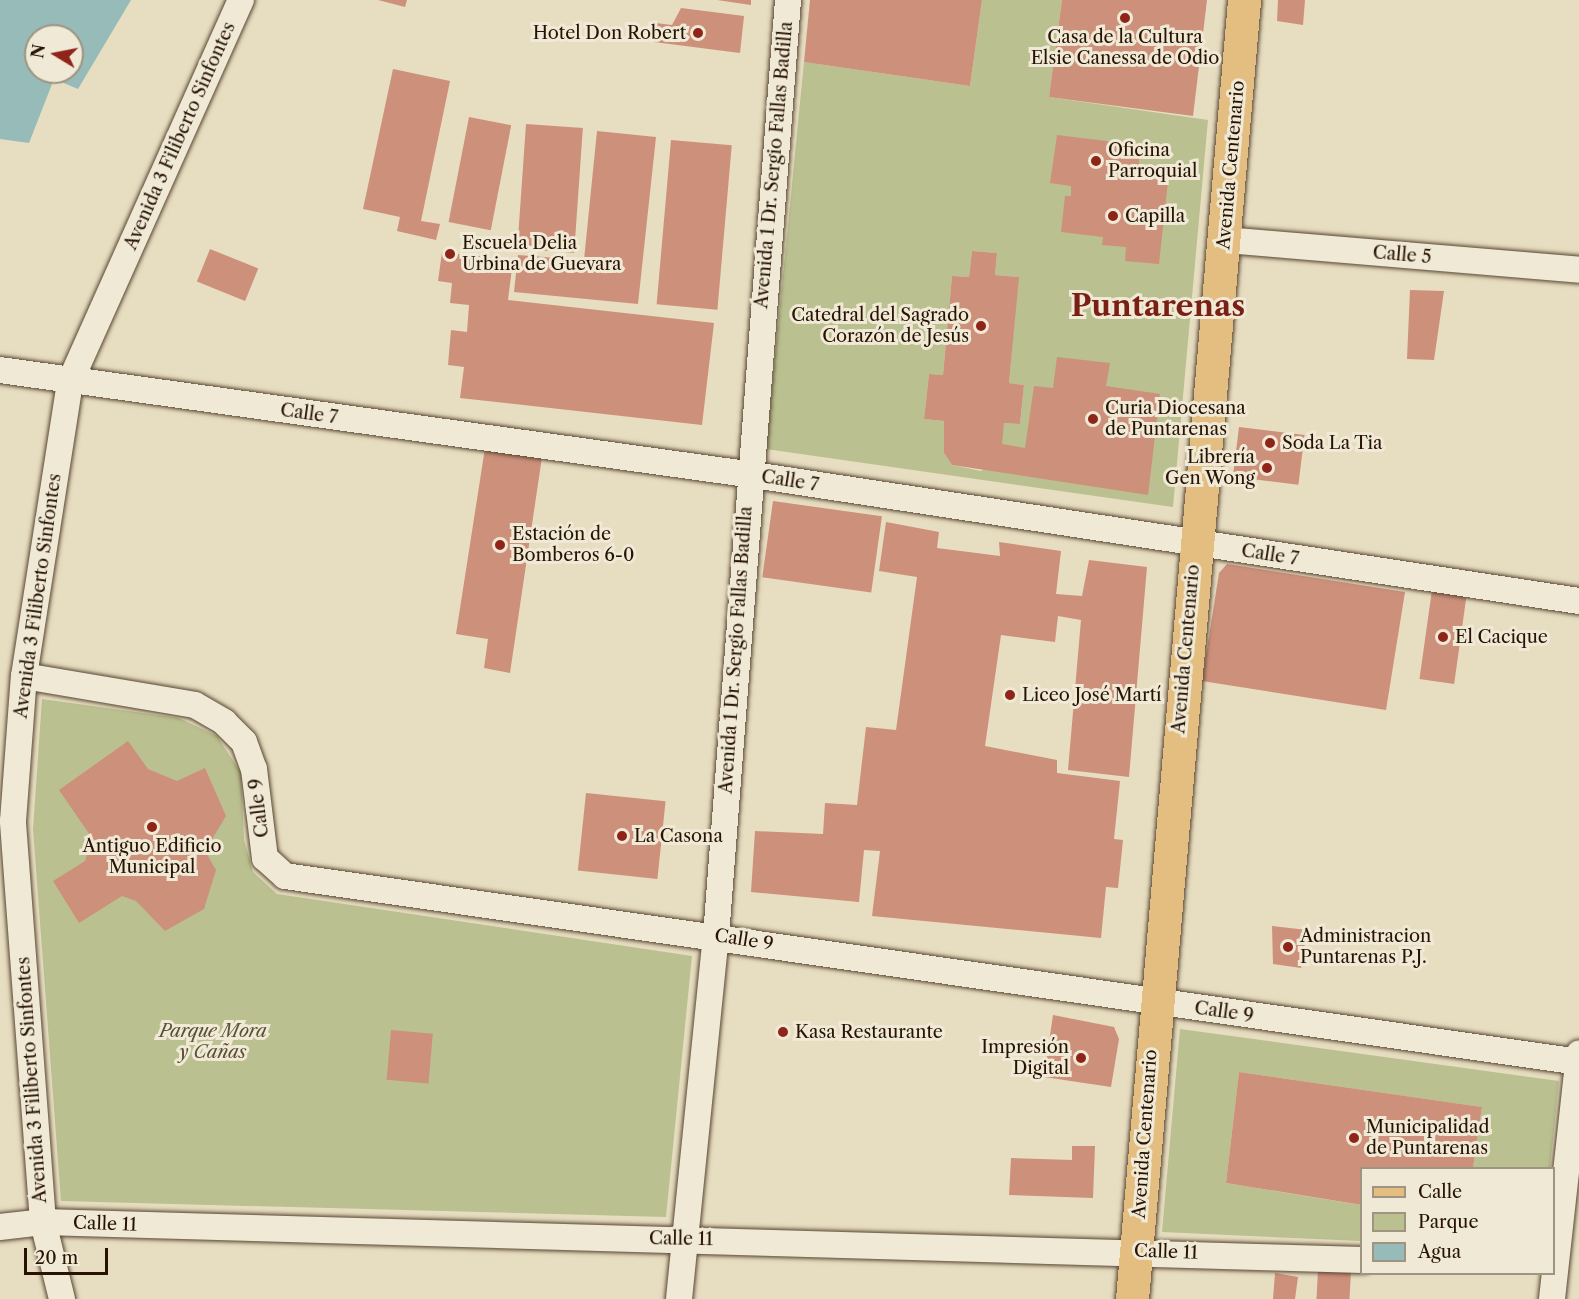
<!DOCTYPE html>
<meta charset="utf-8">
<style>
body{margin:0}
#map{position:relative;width:1579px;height:1299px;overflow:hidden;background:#e7ddc0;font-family:"Libre Caslon Text",serif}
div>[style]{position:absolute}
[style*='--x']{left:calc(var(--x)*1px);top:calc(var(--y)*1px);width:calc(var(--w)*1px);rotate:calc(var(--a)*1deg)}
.green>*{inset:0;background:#bac08f}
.water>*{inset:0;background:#97bbb8}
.building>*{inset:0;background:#cd907b;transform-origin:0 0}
.roads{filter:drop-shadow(0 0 2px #584632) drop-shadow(0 0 2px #584632)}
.street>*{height:26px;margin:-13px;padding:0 13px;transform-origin:13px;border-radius:13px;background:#efe9d6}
.primary>*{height:33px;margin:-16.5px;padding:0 16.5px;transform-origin:16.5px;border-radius:16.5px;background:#e4be80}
.dots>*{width:16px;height:16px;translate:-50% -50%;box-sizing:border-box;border:3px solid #efe9d6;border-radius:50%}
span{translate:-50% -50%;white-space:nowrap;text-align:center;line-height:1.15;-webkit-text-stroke:6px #efe9d6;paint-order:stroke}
.poi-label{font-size:18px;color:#281303}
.right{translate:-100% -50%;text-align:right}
.left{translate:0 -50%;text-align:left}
.street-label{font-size:18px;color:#281303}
.park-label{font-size:18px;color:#5b5034;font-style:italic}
.town-label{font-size:30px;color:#7a1f14;font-weight:700}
.legend{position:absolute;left:1360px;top:1167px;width:195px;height:108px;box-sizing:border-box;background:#efe9d6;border:2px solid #9f9382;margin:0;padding:8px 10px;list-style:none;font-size:18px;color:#281303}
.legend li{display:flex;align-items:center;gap:12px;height:30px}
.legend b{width:30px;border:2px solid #9f9382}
.north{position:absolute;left:24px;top:24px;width:60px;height:60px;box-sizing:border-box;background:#efe9d6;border:2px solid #9f9382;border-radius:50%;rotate:280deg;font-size:16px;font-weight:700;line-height:24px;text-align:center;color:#281303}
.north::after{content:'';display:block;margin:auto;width:21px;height:27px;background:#8f2418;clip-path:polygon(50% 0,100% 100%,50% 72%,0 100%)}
.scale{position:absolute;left:24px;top:1248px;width:84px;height:27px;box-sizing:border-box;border:3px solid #281303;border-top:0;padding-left:8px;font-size:18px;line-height:21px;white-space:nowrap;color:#281303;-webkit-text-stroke:4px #efe9d6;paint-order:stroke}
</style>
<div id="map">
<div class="green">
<div style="clip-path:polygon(evenodd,982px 0,1062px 0,1049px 97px,1208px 120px,1173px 507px,766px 449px,804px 62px,970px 86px,982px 0,972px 251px,997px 253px,995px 275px,1018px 277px,1009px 383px,1024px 385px,1020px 424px,1004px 423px,993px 463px,981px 471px,952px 465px,944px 453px,944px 421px,924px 419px,929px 374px,943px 375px,952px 276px,969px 277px,972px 251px)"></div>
<div style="clip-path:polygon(42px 699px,179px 718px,217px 736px,241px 773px,244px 840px,253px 872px,277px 894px,692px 956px,666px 1217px,61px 1201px,33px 829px)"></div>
<div style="clip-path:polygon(1180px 1029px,1559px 1081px,1550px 1168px,1473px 1168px,1482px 1107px,1239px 1072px,1226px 1183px,1361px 1205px,1361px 1241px,1162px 1232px)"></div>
</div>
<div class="water">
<div style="clip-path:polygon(evenodd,0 0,131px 0,78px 89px,54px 79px,29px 143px,0 139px,0 0,36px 36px,72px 36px,72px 72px,36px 72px,36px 36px)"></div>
</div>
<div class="building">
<div style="clip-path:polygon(378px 0,407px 0,405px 7px)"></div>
<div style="clip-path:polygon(717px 0,751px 0,751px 5px)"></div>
<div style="clip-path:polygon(810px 0,982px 0,970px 86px,804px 62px)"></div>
<div style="clip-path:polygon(1062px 0,1207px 0,1193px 116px,1049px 97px)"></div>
<div style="clip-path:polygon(1278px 0,1305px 0,1303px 25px,1277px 21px)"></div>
<div style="clip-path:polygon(681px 8px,744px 16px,740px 53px,654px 42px,656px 23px,672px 25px)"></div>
<div style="clip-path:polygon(393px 69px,450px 81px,421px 221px,440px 224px,436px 240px,397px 231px,400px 217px,363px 209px)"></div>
<div style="left:469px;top:117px;width:43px;height:107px;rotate:11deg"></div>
<div style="left:526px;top:124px;width:57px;height:125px;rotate:4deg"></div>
<div style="clip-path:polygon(597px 131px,656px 137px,638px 304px,514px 292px,518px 255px,584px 260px)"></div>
<div style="clip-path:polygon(1057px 135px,1140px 145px,1138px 177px,1168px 181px,1159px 264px,1125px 261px,1126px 247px,1102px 245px,1103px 237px,1061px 232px,1065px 196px,1071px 196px,1071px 186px,1050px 183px)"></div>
<div style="left:671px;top:140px;width:61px;height:165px;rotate:5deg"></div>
<div style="left:210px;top:249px;width:52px;height:35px;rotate:22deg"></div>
<div style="clip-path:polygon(972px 251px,997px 253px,995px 275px,1019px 277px,1009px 383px,1024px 385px,1020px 424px,1004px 423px,1002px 444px,1025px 448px,1034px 386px,1053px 388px,1057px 357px,1110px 363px,1106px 386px,1160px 394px,1148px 495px,952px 465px,944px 453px,944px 421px,924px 419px,929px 374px,943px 375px,952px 276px,969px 277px)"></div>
<div style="clip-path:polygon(442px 252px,513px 260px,508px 300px,714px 323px,702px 425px,460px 398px,464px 367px,448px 365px,451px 330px,467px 332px,469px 305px,450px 303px,452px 283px,438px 281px)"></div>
<div style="clip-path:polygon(1410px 290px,1444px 291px,1434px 360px,1407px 359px)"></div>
<div style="left:1239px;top:427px;width:66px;height:50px;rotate:7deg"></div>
<div style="clip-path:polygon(485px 448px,542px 457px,510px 673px,484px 668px,488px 639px,456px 634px)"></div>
<div style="left:773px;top:501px;width:110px;height:77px;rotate:8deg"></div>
<div style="clip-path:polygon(886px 522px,939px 532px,937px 548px,1000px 556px,999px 542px,1061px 551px,1056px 594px,1082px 596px,1089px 560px,1147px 567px,1129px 777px,1068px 770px,1081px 620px,1058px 616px,1055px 642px,1001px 635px,985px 746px,1057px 760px,1057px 773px,1120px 781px,1114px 839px,1123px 840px,1118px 888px,1106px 887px,1101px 938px,872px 916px,880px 851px,864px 850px,859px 902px,751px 892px,755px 831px,823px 834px,825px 803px,857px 805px,866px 727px,896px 730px,917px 577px,879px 571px)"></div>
<div style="clip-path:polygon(1227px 564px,1405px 592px,1386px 710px,1202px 681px,1219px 573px)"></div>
<div style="left:1432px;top:590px;width:35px;height:90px;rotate:8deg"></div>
<div style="clip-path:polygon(128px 741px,148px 769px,177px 781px,205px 768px,226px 816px,205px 851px,216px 870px,204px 909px,165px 931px,136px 901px,122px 896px,79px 923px,53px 881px,85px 861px,92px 838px,59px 790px)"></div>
<div style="left:586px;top:793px;width:80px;height:78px;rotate:6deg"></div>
<div style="clip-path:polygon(1272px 926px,1307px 930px,1301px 968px,1273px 964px)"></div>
<div style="clip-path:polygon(1053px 1015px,1114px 1027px,1119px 1039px,1111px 1087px,1044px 1077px)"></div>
<div style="left:391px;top:1030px;width:42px;height:50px;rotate:5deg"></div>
<div style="clip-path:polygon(1239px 1072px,1482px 1107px,1473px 1168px,1362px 1168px,1362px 1205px,1226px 1183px)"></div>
<div style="clip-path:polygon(1072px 1146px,1095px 1146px,1093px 1198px,1009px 1195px,1011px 1158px,1072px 1160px)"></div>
<div style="left:1318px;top:1270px;width:33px;height:29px;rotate:3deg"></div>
<div style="clip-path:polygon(1275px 1273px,1298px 1277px,1295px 1299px,1273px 1299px)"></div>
</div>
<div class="roads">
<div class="street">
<div style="--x:1225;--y:240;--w:355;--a:4.8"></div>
<div style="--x:0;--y:370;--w:754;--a:7.93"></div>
<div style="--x:747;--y:474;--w:842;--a:8.68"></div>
<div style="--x:24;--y:676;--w:173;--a:9.6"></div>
<div style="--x:195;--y:705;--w:34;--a:30"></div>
<div style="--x:224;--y:722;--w:28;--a:45"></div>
<div style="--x:244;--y:742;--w:29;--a:70"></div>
<div style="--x:254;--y:769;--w:90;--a:83"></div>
<div style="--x:265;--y:858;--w:27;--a:42"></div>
<div style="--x:285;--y:876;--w:1307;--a:8.18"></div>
<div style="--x:0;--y:1227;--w:43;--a:-6.6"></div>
<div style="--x:43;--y:1222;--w:1320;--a:1.65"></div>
<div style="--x:62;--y:1299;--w:79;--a:-103.9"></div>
<div style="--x:43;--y:1222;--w:402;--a:-94.3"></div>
<div style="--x:13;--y:821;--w:145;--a:-85.7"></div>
<div style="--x:24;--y:676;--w:298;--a:-81.1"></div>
<div style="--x:70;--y:382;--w:419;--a:-65.9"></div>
<div style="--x:679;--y:1299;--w:365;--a:-84.2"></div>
<div style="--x:716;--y:936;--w:939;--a:-85.6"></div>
<div style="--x:1552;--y:1299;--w:247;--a:-83.7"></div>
</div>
<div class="primary">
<div style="--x:1132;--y:1299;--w:1304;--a:-85.07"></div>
</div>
</div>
<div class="dots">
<div style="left:1125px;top:18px;background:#8f2418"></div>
<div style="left:698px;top:33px;background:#8f2418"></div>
<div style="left:1096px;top:161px;background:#8f2418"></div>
<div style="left:1113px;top:216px;background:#8f2418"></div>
<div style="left:450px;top:254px;background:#8f2418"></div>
<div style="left:981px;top:326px;background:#8f2418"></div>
<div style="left:1093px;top:419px;background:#8f2418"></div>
<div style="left:1270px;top:443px;background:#8f2418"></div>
<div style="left:1267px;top:468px;background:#8f2418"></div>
<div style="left:500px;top:545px;background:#8f2418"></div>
<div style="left:1443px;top:637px;background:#8f2418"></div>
<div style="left:1010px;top:695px;background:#8f2418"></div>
<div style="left:152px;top:827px;background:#8f2418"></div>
<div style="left:622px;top:836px;background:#8f2418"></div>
<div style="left:1288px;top:947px;background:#8f2418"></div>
<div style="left:783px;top:1032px;background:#8f2418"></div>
<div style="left:1081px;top:1058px;background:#8f2418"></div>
<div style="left:1354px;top:1138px;background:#8f2418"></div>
</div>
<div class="poi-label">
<span class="right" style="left:686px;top:33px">Hotel Don Robert</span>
<span style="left:1125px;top:48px">Casa de la Cultura<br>Elsie Canessa de Odio</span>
<span class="left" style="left:1108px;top:161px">Oficina<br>Parroquial</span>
<span class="left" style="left:1125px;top:216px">Capilla</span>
<span class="left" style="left:462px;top:254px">Escuela Delia<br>Urbina de Guevara</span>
<span class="right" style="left:969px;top:326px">Catedral del Sagrado<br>Corazón de Jesús</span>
<span class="left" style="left:1105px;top:419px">Curia Diocesana<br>de Puntarenas</span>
<span class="left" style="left:1282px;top:443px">Soda La Tia</span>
<span class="right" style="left:1255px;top:468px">Librería<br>Gen Wong</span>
<span class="left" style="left:512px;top:545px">Estación de<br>Bomberos 6-0</span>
<span class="left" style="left:1455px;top:637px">El Cacique</span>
<span class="left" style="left:1022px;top:695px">Liceo José Martí</span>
<span class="left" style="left:634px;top:836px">La Casona</span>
<span style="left:152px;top:857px">Antiguo Edificio<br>Municipal</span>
<span class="left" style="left:1300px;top:947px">Administracion<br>Puntarenas P.J.</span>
<span class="left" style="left:795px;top:1032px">Kasa Restaurante</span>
<span class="right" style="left:1069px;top:1058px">Impresión<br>Digital</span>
<span class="left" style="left:1366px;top:1138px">Municipalidad<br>de Puntarenas</span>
</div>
<div class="street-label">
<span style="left:180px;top:136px;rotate:-66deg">Avenida 3 Filiberto Sinfontes</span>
<span style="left:774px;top:165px;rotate:-85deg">Avenida 1 Dr. Sergio Fallas Badilla</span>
<span style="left:1231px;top:165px;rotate:-85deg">Avenida Centenario</span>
<span style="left:1402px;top:255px;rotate:5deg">Calle 5</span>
<span style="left:309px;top:414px;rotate:8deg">Calle 7</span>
<span style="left:790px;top:481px;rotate:9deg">Calle 7</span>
<span style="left:1270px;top:555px;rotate:9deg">Calle 7</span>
<span style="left:38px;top:596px;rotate:-82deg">Avenida 3 Filiberto Sinfontes</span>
<span style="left:1186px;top:649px;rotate:-85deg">Avenida Centenario</span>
<span style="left:736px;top:650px;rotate:-86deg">Avenida 1 Dr. Sergio Fallas Badilla</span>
<span style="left:259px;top:808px;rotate:-97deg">Calle 9</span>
<span style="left:744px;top:940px;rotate:9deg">Calle 9</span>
<span style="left:1224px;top:1012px;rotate:8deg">Calle 9</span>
<span style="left:32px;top:1080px;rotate:-94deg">Avenida 3 Filiberto Sinfontes</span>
<span style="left:1145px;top:1134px;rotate:-86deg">Avenida Centenario</span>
<span style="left:105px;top:1224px;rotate:2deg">Calle 11</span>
<span style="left:681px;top:1239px;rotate:1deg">Calle 11</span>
<span style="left:1166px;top:1252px;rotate:2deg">Calle 11</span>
</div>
<div class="park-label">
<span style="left:213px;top:1042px">Parque Mora<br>y Cañas</span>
</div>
<div class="town-label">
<span style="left:1158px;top:306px">Puntarenas</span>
</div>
<ul class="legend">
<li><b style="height:8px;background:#e4be80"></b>Calle</li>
<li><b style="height:16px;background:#bac08f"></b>Parque</li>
<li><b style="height:16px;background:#97bbb8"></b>Agua</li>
</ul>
<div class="north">N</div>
<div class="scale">20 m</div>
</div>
